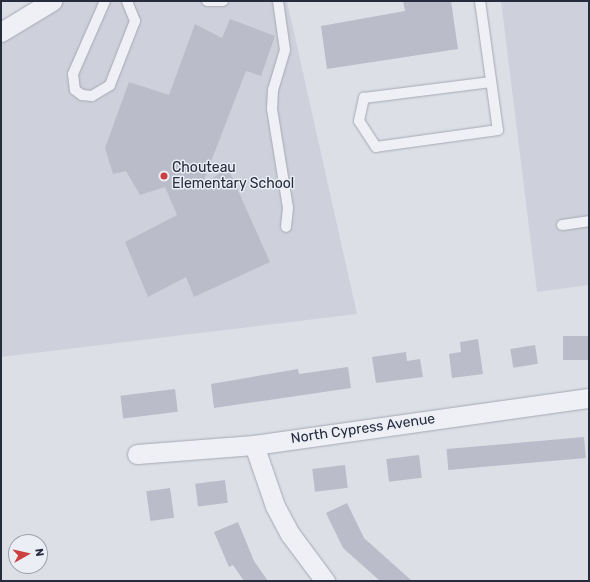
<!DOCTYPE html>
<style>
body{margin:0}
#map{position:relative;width:590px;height:582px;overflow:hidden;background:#dcdfe6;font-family:Rubik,sans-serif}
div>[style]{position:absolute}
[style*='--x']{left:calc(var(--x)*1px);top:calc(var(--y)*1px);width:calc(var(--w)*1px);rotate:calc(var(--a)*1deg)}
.built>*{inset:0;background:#ced1db}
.building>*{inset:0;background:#babdc9;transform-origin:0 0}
.roads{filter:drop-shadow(0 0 1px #a5a9b3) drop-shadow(0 0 1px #a5a9b3)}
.service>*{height:10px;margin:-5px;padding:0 5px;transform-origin:5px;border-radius:5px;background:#eff0f5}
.minor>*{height:19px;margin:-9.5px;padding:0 9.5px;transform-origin:9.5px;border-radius:9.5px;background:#eff0f5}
.dots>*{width:11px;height:11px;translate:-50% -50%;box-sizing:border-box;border:2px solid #ebeef4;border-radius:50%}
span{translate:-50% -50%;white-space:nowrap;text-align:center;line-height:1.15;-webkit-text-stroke:3px #ebeef4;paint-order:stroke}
.poi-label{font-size:14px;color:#262b3d}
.left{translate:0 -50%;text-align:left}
.street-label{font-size:14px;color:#262b3d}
.frame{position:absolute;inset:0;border:2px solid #262b3d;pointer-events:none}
.north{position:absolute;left:8px;top:534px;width:40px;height:40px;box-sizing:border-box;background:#ebeef4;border:1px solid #9ca0ab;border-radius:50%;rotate:82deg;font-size:11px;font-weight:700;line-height:16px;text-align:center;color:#262b3d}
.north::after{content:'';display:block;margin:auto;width:14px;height:18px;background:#cd4040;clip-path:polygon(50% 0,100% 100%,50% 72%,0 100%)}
</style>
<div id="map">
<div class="built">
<div style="clip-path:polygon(56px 1px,287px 1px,357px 314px,1px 357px,1px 37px)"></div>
<div style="clip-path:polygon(501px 1px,589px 1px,589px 285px,537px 292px)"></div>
</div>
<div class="building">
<div style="clip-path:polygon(403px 1px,451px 1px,458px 49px,327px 69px,321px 26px,405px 11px)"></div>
<div style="clip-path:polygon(230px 19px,275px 36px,261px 76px,246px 71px,202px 185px,228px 168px,270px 262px,194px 297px,186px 277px,148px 297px,125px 242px,177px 215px,165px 187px,140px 195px,126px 171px,113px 174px,105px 148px,129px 82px,169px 95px,195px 24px,222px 38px)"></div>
<div style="left:589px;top:336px;width:24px;height:26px;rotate:90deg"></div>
<div style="clip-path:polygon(478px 339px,483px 374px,452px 378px,449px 354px,461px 352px,460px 342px)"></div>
<div style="left:535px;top:345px;width:19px;height:25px;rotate:81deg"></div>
<div style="clip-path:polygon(406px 352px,407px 361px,420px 359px,423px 377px,376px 383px,372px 357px)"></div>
<div style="clip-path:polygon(348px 367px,351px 388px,214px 408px,211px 384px,298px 369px,299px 374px)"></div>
<div style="left:175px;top:389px;width:23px;height:55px;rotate:83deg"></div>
<div style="left:584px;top:437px;width:21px;height:138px;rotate:85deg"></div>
<div style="left:419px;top:455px;width:23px;height:33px;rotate:83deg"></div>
<div style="left:345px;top:465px;width:23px;height:33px;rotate:83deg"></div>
<div style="left:225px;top:480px;width:23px;height:30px;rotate:83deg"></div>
<div style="left:170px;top:488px;width:30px;height:24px;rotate:82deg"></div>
<div style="clip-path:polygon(347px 503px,364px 538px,412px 581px,380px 581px,343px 548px,326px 513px)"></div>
<div style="clip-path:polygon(238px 522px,254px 561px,268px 581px,244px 581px,233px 565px,229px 567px,214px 532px)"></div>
</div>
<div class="roads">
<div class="service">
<div style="--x:105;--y:1;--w:80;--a:113.7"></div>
<div style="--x:73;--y:74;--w:16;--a:83"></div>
<div style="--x:75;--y:90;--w:9;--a:36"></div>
<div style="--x:82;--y:95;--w:10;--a:6"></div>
<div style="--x:92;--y:96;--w:21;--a:-31"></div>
<div style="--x:110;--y:85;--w:69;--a:-68.7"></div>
<div style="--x:135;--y:21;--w:22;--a:-112"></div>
<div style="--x:207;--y:1;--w:16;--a:0"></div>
<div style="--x:278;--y:1;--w:49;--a:81.9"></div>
<div style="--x:285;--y:50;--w:42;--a:106.7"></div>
<div style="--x:273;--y:90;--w:19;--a:93"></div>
<div style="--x:272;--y:109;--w:100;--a:80.8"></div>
<div style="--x:288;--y:208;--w:19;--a:96"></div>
<div style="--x:480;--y:1;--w:130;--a:82.1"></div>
<div style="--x:498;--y:130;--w:123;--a:172.1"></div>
<div style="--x:376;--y:147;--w:31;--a:-123"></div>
<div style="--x:359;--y:121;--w:24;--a:-78"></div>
<div style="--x:364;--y:98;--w:128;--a:-7.2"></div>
<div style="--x:562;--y:225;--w:27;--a:-8"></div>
</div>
<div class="minor">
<div style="--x:1;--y:32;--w:60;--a:-31.3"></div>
<div style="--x:254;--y:445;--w:65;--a:71"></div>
<div style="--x:275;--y:506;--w:32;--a:62"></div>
<div style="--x:290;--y:534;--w:59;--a:53.3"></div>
<div style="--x:137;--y:454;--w:117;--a:-4.4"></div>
<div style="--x:254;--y:445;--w:338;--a:-8"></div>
</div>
</div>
<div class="dots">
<div style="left:164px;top:176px;background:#cd4040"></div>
</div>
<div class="poi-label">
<span class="left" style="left:172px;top:176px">Chouteau<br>Elementary School</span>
</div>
<div class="street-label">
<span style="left:363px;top:429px;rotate:-8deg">North Cypress Avenue</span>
</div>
<div class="frame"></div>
<div class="north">N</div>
</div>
